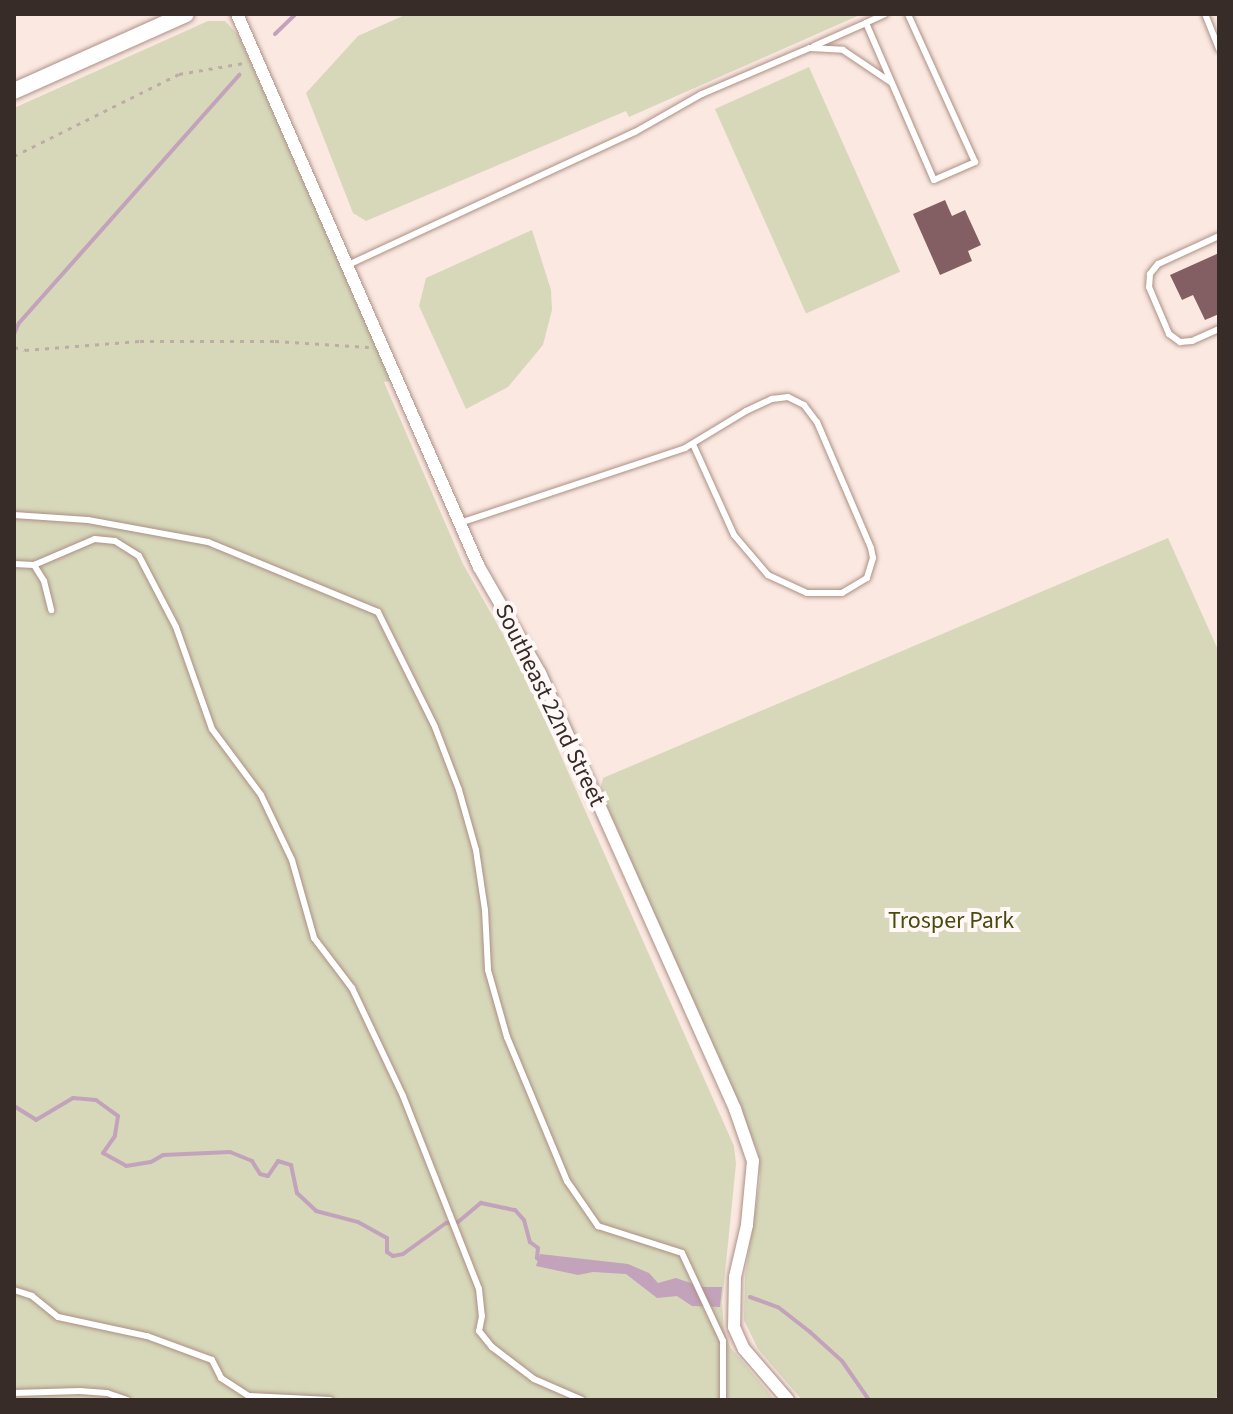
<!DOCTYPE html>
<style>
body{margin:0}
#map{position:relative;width:1233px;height:1414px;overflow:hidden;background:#fbe8e1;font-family:"Source Sans 3",sans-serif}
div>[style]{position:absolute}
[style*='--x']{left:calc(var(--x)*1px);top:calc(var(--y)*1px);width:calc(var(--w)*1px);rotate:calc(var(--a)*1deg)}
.green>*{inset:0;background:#d7d8ba;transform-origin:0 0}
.water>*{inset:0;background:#c2a3bb}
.stream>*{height:4px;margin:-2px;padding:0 2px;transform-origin:2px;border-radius:2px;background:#c2a3bb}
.building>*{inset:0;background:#835f64}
.path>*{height:3px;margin-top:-1.5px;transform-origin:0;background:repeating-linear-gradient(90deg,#bcaca5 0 4px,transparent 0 10px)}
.roads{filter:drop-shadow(0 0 2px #ac9085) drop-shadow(0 0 2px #ac9085)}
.service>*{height:6px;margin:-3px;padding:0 3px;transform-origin:3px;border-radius:3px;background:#fff}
.minor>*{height:12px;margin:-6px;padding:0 6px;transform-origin:6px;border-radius:6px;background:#fff}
.secondary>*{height:16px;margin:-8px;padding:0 8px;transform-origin:8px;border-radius:8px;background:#fff}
span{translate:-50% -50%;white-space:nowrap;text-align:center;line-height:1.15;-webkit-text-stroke:8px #fff8f6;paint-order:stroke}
.street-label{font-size:24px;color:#372c27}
.park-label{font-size:24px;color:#4b4a0e}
.frame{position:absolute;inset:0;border:16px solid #372c27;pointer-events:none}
</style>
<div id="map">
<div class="green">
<div style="clip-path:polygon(407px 14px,862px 14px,629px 117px,626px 111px,366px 221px,353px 213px,306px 93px,358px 36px)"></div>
<div style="clip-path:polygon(208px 21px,225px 21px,239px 36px,392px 381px,384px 382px,463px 564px,522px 668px,734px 1146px,736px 1164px,722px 1303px,724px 1330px,730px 1347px,775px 1400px,14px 1400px,14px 108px)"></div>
<div style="left:809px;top:67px;width:224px;height:103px;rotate:66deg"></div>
<div style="clip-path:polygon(532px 230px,551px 290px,552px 310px,543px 345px,508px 387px,466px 409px,419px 306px,426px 278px)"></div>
<div style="clip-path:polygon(1168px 538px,1219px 652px,1219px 1396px,1210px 1400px,802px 1400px,758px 1349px,744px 1320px,745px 1276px,760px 1180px,758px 1152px,600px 790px,603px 778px)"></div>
</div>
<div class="water">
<div style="clip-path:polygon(540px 1254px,628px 1264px,649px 1273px,658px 1283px,676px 1278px,702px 1287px,722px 1287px,720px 1307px,692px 1306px,677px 1296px,657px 1298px,626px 1274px,593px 1272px,578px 1275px,536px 1266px)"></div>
</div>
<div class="stream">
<div style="--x:275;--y:34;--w:29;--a:-44"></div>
<div style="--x:14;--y:334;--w:12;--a:-66"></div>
<div style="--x:19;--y:323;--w:332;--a:-48.4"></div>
<div style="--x:14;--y:1106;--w:26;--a:32"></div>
<div style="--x:36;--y:1120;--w:43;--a:-30.7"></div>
<div style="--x:73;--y:1098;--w:23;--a:5"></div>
<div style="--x:96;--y:1100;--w:27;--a:36"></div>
<div style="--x:118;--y:1116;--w:20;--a:99"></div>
<div style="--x:115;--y:1136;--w:21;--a:125"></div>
<div style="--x:103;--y:1153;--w:26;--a:29"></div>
<div style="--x:126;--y:1166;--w:25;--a:-9"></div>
<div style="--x:151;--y:1162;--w:14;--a:-30"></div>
<div style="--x:163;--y:1155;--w:67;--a:-2.6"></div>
<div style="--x:230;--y:1152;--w:24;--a:22"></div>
<div style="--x:252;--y:1161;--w:15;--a:58"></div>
<div style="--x:260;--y:1174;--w:8;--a:14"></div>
<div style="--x:268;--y:1176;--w:18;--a:-56"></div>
<div style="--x:278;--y:1161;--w:14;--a:17"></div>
<div style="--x:291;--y:1165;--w:29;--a:78"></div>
<div style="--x:297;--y:1193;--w:26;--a:43"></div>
<div style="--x:316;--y:1211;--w:43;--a:14.7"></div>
<div style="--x:358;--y:1222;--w:33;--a:29"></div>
<div style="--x:387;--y:1238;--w:14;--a:90"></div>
<div style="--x:387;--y:1252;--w:7;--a:34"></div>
<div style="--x:393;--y:1256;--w:10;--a:-11"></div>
<div style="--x:403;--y:1254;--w:53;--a:-35.8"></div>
<div style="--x:446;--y:1223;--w:12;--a:-5"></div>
<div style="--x:458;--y:1222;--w:30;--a:-40"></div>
<div style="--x:481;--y:1203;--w:35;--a:12"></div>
<div style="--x:515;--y:1210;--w:13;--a:48"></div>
<div style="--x:524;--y:1220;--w:23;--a:75"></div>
<div style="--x:530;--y:1242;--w:10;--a:37"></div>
<div style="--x:538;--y:1248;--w:10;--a:96"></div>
<div style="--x:537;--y:1258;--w:7;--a:34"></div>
<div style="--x:750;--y:1297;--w:30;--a:20"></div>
<div style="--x:778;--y:1307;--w:41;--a:38"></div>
<div style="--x:810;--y:1332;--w:43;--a:42.2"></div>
<div style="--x:842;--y:1361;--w:47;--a:55.3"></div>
</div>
<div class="building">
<div style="clip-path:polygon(945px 200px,952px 216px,965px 210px,981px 245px,968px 251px,972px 261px,940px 275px,913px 214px)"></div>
<div style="clip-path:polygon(1219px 253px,1219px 314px,1205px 320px,1193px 295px,1182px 300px,1170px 275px)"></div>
</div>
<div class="path">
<div style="--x:14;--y:156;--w:184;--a:-26.4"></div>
<div style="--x:179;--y:74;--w:66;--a:-9.6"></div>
<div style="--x:14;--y:347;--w:11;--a:15"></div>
<div style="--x:25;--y:350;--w:115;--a:-4.5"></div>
<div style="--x:140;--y:341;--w:135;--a:0"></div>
<div style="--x:275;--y:341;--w:94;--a:3.7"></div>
</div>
<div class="roads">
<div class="service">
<div style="--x:885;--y:14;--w:21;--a:155"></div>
<div style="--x:866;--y:23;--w:171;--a:66.6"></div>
<div style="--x:934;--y:180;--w:45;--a:-23.7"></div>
<div style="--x:975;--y:162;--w:162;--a:-114.4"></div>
<div style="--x:1205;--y:14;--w:38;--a:68"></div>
<div style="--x:814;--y:46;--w:57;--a:-23.9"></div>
<div style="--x:1219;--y:236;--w:67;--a:155.3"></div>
<div style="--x:1158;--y:264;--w:13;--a:129"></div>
<div style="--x:1150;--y:274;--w:13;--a:94"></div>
<div style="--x:1149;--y:287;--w:51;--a:66.9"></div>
<div style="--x:1169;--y:334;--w:14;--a:36"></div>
<div style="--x:1180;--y:342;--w:12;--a:-5"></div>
<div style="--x:1192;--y:341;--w:30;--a:-24"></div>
<div style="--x:348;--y:265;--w:316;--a:-24.9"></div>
<div style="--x:635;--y:132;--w:77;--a:-29.6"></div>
<div style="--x:702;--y:94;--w:117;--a:-23.1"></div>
<div style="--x:810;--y:48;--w:33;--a:3"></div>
<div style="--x:843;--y:50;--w:59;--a:34"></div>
<div style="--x:14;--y:515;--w:74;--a:3.9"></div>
<div style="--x:88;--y:520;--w:122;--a:10.4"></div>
<div style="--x:208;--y:542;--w:184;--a:22.4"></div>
<div style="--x:378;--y:612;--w:128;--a:63.6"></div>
<div style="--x:435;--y:727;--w:67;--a:69.1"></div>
<div style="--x:459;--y:790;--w:62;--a:74.2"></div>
<div style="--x:476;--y:850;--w:61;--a:81.5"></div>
<div style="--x:485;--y:910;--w:60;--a:87.1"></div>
<div style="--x:488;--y:970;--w:70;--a:74.2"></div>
<div style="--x:507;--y:1037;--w:156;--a:67.4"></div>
<div style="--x:567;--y:1181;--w:55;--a:55.4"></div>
<div style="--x:598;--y:1226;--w:88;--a:17.8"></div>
<div style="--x:682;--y:1253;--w:97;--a:65"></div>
<div style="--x:723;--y:1341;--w:59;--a:90"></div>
<div style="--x:460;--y:523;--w:237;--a:-18.4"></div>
<div style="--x:685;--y:448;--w:71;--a:-31.2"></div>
<div style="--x:746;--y:411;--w:29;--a:-25"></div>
<div style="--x:772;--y:399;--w:16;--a:-7"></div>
<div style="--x:788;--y:397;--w:18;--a:27"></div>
<div style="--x:804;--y:405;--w:21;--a:53"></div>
<div style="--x:817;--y:422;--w:137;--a:66.8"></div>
<div style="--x:871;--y:548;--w:10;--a:79"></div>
<div style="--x:873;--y:558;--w:21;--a:107"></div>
<div style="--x:867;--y:578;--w:29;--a:149"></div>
<div style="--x:842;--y:593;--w:35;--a:180"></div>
<div style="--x:807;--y:593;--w:43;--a:-155.2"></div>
<div style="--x:768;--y:575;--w:52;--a:-130.4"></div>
<div style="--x:734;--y:535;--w:100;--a:-114.3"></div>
<div style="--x:14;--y:564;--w:20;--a:3"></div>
<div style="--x:34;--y:565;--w:66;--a:-23.1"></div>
<div style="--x:95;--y:539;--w:20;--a:6"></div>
<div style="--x:115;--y:541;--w:28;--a:32"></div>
<div style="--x:139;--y:556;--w:80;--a:62.5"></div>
<div style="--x:176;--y:627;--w:108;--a:70.6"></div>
<div style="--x:212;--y:729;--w:82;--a:53.4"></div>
<div style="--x:261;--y:795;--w:72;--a:64.5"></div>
<div style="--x:292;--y:860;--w:81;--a:74.2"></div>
<div style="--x:314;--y:938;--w:63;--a:52.8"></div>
<div style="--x:352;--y:988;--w:119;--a:64.7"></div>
<div style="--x:403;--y:1096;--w:207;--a:68.5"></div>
<div style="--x:479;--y:1289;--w:27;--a:84"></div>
<div style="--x:482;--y:1316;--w:15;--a:101"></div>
<div style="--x:479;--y:1331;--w:21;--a:51"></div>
<div style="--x:492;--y:1347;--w:53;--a:37.3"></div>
<div style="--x:534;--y:1379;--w:52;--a:23.6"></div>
<div style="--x:34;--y:565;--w:19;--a:58"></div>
<div style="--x:44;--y:581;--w:30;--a:76"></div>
<div style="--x:14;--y:1290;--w:19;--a:18"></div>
<div style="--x:32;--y:1296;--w:33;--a:39"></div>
<div style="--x:58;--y:1317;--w:91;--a:12.1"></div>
<div style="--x:147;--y:1336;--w:69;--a:20.3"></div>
<div style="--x:212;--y:1360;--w:20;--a:63"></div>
<div style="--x:221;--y:1378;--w:33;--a:33"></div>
<div style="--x:249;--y:1396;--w:81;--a:2.8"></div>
<div style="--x:14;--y:1393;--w:66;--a:-1.7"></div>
<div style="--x:80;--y:1391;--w:27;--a:4"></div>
<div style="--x:107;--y:1393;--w:21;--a:19"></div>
</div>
<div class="minor">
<div style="--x:237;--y:14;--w:604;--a:66.37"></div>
<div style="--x:479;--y:567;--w:122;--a:60.1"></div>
<div style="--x:540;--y:673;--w:478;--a:65.9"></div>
<div style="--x:735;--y:1109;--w:55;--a:70.9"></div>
<div style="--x:753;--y:1161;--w:64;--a:95.4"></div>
<div style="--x:747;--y:1225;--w:53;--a:103"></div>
<div style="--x:735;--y:1277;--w:50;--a:91.1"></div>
<div style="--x:734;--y:1327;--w:24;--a:66"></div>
<div style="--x:744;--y:1349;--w:67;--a:49.2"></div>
</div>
<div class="secondary">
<div style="--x:14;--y:91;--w:188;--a:-24.1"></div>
</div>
</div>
<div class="street-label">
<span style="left:550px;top:705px;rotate:64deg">Southeast 22nd Street</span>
</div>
<div class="park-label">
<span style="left:951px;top:921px">Trosper Park</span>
</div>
<div class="frame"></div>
</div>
